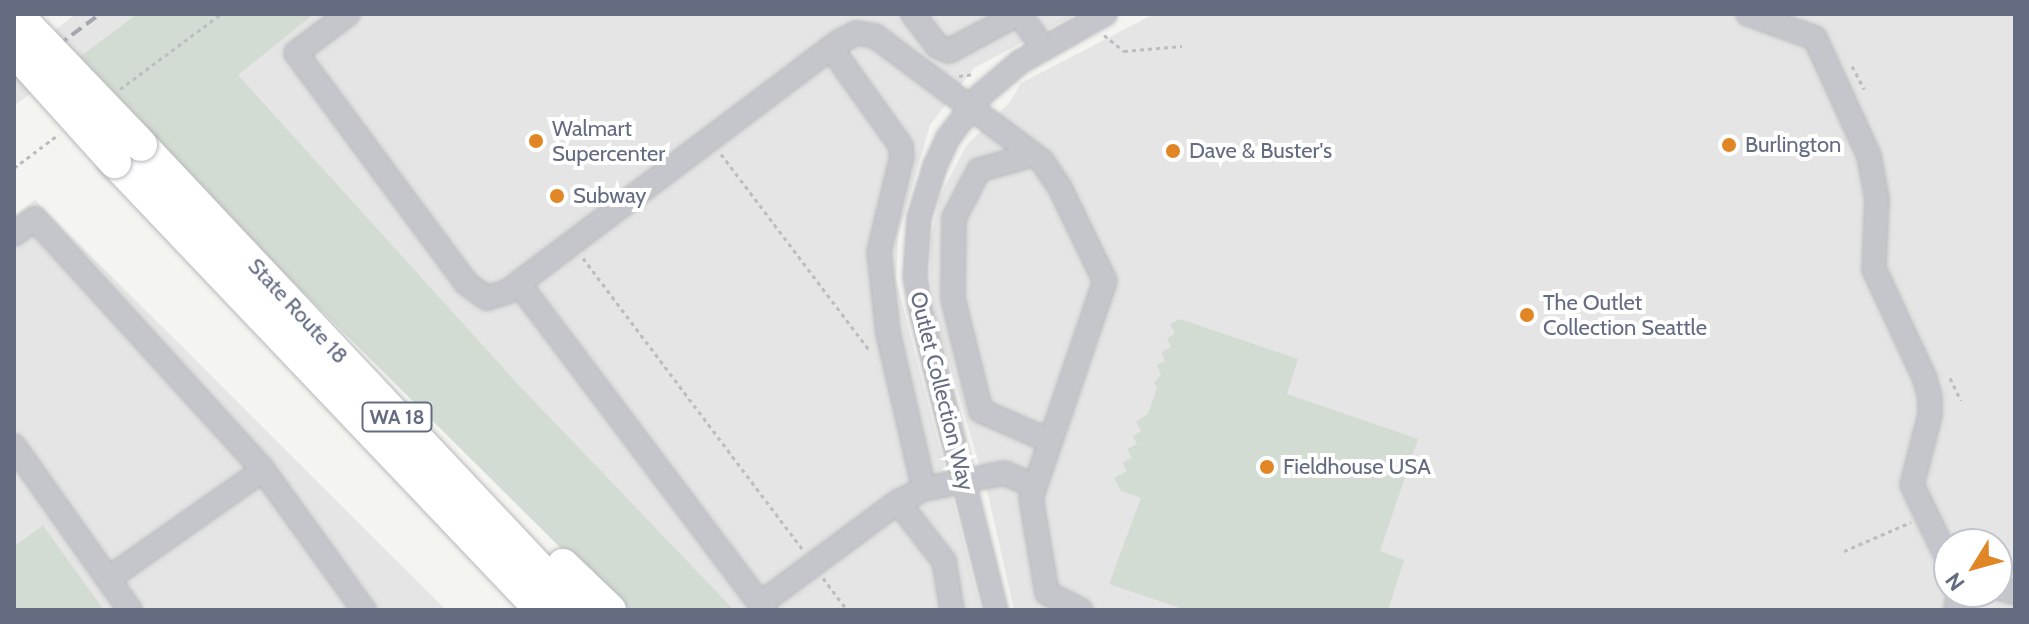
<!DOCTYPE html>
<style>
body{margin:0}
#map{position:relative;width:2029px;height:624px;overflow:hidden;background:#f4f5f1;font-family:Cabin,sans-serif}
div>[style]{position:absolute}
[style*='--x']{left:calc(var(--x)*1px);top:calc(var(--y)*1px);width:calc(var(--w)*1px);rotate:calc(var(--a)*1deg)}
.built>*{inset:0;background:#e4e5e4}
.green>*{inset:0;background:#d3dcd2}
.path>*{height:3px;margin-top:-1.5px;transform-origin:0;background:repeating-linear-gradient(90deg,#bcbdc0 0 4px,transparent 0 8px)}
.roads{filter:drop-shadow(0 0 2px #b7b8bc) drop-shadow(0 0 2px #b7b8bc)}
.minor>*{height:22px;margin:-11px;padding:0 11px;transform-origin:11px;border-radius:11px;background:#c5c6cb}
.highway>*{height:32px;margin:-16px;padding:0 16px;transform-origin:16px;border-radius:16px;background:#fff}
.rail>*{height:4px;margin-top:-2px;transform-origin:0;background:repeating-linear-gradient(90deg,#a5a7af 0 12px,transparent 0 18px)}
.bridges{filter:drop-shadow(0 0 2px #b7b8bc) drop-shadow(0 0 2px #b7b8bc)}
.highway-bridge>*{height:32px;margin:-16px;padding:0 16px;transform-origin:16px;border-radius:16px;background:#fff}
.dots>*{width:22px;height:22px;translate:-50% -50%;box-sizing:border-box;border:4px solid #fff;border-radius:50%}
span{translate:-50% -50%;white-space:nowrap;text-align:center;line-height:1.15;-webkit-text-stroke:8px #fff;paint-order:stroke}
.shield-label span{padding:2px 6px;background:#fff;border:2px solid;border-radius:6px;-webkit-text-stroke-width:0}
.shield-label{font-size:20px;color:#646c82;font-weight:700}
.poi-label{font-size:22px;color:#646c82}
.left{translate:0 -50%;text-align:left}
.street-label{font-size:22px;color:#646c82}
.frame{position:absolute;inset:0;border:16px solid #646c82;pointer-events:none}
.north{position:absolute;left:1933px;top:528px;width:80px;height:80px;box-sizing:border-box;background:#fff;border:2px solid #c1c4cd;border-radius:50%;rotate:233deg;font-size:22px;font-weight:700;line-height:32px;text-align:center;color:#646c82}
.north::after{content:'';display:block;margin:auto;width:28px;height:36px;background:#e18625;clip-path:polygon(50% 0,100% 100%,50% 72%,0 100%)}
</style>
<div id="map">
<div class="built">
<div style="clip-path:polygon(76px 14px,137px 14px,14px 106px,14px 61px)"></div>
<div style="clip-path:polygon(314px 14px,1076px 14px,974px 68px,930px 125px,898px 237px,896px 279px,981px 610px,733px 610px,516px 382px,237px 75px)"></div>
<div style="clip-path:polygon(evenodd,1154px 14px,2015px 14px,2015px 610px,1014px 610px,989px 499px,936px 318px,930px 276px,931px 238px,940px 196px,966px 146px,1010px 102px,1021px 83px,1154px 14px,1949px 544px,1997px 544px,1997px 592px,1949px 592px,1949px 544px)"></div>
<div style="clip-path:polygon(35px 200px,446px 610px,104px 610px,43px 525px,14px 546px,14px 216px)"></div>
</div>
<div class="green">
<div style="clip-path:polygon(137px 14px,314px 14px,238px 75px,516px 382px,734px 610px,623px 610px,160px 150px,74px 61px)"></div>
<div style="clip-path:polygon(1180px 319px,1298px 359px,1287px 394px,1418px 439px,1380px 551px,1404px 560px,1388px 610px,1186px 610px,1109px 584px,1141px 498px,1121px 491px,1114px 478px,1127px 471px,1122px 463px,1132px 458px,1127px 449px,1137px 444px,1133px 436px,1141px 431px,1136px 421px,1148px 414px,1157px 388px,1154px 383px,1161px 375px,1157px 365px,1165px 361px,1161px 352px,1171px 347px,1167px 338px,1175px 334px,1170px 324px)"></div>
<div style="clip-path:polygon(43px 525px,104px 610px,14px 610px,14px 546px)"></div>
</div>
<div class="path">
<div style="--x:1104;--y:35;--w:26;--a:39"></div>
<div style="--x:1124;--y:51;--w:58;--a:-4.9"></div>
<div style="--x:1852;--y:66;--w:26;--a:62"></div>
<div style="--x:959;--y:76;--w:16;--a:-7"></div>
<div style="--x:120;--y:89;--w:126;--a:-36.6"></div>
<div style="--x:721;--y:154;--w:248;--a:52.9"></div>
<div style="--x:14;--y:168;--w:56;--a:-37.1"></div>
<div style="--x:583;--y:258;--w:364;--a:53"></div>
<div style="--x:1950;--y:378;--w:25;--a:64"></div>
<div style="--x:1844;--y:551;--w:73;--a:-23.4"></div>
<div style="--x:823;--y:578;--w:40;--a:53"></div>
</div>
<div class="roads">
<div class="minor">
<div style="--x:348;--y:14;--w:65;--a:143.1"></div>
<div style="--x:296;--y:53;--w:286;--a:53.5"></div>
<div style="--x:466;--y:283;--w:26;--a:36"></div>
<div style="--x:487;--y:298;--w:21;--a:-17"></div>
<div style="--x:507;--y:292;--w:416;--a:-37"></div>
<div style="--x:839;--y:42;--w:20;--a:-27"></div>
<div style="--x:857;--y:33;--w:18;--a:9"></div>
<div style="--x:875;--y:36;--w:209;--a:36.8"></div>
<div style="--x:1042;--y:161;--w:32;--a:56"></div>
<div style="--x:1060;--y:188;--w:103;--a:64.2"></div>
<div style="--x:1105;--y:281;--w:229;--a:108.8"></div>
<div style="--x:1031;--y:498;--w:96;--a:80.4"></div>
<div style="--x:1047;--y:593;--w:38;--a:27"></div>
<div style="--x:913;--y:14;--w:40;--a:53"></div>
<div style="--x:937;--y:46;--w:13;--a:23"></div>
<div style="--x:949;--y:51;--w:78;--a:-28.2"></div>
<div style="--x:1019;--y:14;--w:41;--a:54"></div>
<div style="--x:1748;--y:14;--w:71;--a:19.7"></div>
<div style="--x:1815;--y:38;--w:130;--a:65.4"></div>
<div style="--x:1869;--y:156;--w:44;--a:79.5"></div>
<div style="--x:1877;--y:199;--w:70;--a:92.5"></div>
<div style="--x:1874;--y:269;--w:121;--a:65.1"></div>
<div style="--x:1925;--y:379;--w:20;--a:75"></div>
<div style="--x:1930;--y:398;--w:17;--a:90"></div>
<div style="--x:1930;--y:415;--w:72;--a:104.4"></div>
<div style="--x:1912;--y:485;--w:85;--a:64.3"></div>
<div style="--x:831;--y:48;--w:120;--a:54.5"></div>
<div style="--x:901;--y:146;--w:10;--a:84"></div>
<div style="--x:902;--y:156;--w:99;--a:103.5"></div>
<div style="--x:879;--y:252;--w:81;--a:83.7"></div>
<div style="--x:888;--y:333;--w:160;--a:77"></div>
<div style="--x:1032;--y:155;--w:55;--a:164.2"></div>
<div style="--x:979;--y:170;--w:54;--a:117.5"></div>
<div style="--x:954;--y:218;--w:81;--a:90.7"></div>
<div style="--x:953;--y:299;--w:115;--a:76"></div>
<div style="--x:981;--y:411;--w:75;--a:23.5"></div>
<div style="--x:14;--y:234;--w:26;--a:-36"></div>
<div style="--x:35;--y:219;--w:339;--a:47.7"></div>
<div style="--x:519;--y:284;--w:408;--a:53"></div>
<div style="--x:14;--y:446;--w:201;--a:54.7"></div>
<div style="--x:898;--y:502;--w:75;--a:52.1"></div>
<div style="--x:944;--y:561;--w:50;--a:80.7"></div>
<div style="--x:108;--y:579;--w:189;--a:-35.1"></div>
<div style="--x:263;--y:470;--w:173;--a:54.2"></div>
<div style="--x:1997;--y:587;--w:19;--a:18"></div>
<div style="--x:760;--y:604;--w:172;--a:-36.5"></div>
<div style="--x:898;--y:502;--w:29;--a:-27"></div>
<div style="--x:924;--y:489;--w:82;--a:-11.3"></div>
<div style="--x:1004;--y:473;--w:33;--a:23"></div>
<div style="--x:996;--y:610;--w:312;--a:-104.1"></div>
<div style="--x:920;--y:307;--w:30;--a:-99"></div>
<div style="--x:915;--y:277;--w:59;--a:-86.1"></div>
<div style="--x:919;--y:218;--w:54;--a:-72.9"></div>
<div style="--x:935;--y:166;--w:31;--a:-65"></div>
<div style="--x:948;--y:138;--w:53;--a:-52.7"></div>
<div style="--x:980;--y:96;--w:52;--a:-40.4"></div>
<div style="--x:1020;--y:62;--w:98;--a:-29.5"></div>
<div style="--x:1956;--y:610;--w:18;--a:-81"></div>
</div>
<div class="highway">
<div style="--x:141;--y:145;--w:638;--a:46.78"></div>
<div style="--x:115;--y:162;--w:618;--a:46.44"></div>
<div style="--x:563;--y:565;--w:65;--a:43.8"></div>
</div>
</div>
<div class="rail">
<div style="--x:14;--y:78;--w:107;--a:-36.7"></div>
</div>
<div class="bridges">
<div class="highway-bridge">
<div style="--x:16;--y:14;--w:181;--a:46.3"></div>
<div style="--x:14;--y:50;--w:151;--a:48"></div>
</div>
</div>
<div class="dots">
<div style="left:536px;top:141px;background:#e18625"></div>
<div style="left:1729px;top:145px;background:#e18625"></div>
<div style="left:1173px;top:151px;background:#e18625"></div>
<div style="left:557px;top:196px;background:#e18625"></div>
<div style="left:1527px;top:315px;background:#e18625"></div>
<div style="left:1267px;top:467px;background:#e18625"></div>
</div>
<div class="shield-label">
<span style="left:397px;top:417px">WA 18</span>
</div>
<div class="poi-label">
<span class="left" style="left:552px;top:141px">Walmart<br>Supercenter</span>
<span class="left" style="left:1745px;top:145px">Burlington</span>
<span class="left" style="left:1189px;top:151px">Dave &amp; Buster's</span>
<span class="left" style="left:573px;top:196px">Subway</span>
<span class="left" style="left:1543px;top:315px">The Outlet<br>Collection Seattle</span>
<span class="left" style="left:1283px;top:467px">Fieldhouse USA</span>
</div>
<div class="street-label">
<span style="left:298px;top:311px;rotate:47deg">State Route 18</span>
<span style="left:942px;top:391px;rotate:76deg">Outlet Collection Way</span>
</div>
<div class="frame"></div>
<div class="north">N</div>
</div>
